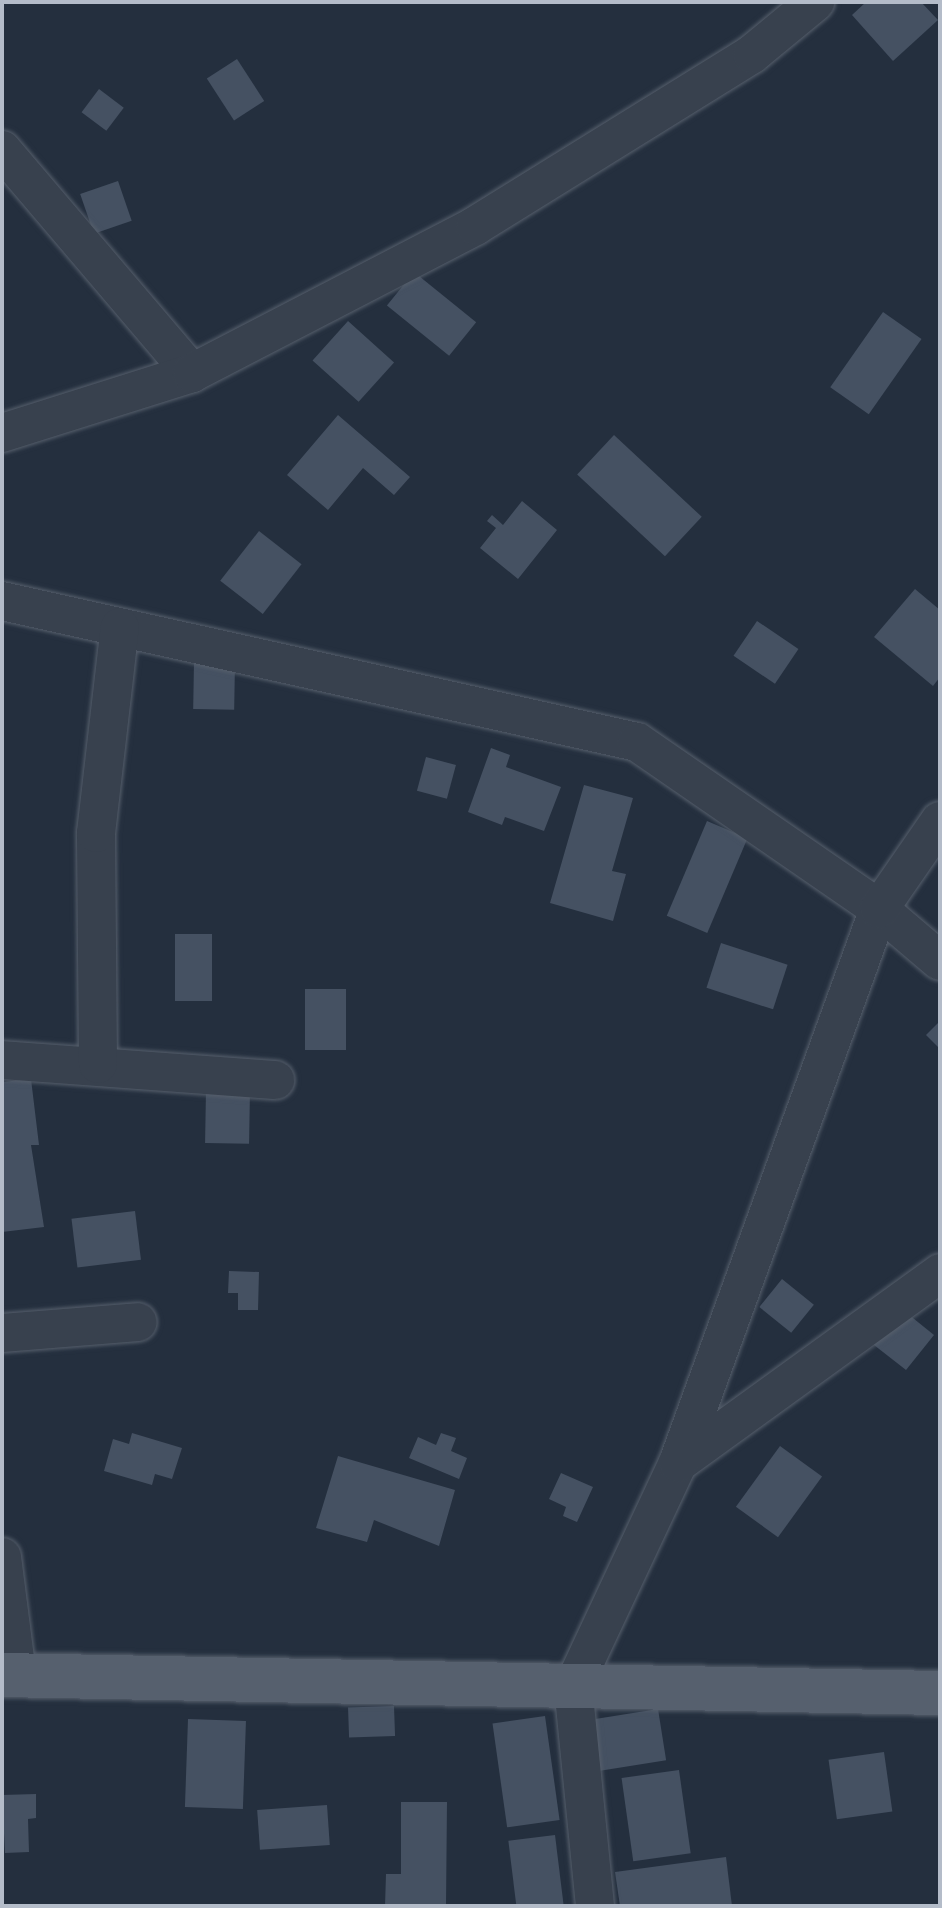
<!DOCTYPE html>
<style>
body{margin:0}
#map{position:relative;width:942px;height:1908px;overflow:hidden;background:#242f3e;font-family:"Fira Sans Condensed",sans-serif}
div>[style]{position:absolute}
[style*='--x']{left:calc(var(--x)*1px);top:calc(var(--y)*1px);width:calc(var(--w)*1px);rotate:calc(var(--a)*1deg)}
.building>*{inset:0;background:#455162;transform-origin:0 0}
.roads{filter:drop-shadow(0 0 2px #565f6c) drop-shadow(0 0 2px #565f6c)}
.minor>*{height:38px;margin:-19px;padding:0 19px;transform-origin:19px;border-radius:19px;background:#38414e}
.major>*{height:44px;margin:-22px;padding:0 22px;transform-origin:22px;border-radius:22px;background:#56606e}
span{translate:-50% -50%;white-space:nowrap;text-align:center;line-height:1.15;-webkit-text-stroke:8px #1d2633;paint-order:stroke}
.frame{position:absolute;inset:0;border:4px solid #b4bcc9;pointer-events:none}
</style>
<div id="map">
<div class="building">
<div style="clip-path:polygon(866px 2px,921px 2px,938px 20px,893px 61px,852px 15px)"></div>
<div style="left:237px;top:59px;width:50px;height:36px;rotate:57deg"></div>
<div style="left:99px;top:89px;width:31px;height:29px;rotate:37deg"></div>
<div style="left:118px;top:181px;width:42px;height:40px;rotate:71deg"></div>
<div style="left:414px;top:272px;width:80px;height:43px;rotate:39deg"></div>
<div style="left:883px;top:312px;width:47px;height:92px;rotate:35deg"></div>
<div style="left:348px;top:321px;width:62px;height:53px;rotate:42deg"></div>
<div style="clip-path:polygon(338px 415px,410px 477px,394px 495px,363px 468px,328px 510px,287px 475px)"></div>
<div style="left:614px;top:435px;width:120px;height:54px;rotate:43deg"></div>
<div style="clip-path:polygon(522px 501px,557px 530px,518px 579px,480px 548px,496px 528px,487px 521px,492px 515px,503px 525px)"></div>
<div style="left:259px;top:531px;width:54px;height:63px;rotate:38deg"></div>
<div style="clip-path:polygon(915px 589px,940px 610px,940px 677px,933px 686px,874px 637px)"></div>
<div style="left:757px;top:621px;width:50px;height:42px;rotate:34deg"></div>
<div style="left:194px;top:662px;width:41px;height:47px;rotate:1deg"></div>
<div style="clip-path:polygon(491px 748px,510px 755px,506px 767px,561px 787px,544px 831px,505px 817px,502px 825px,468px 812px)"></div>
<div style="left:426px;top:757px;width:31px;height:35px;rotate:15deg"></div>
<div style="clip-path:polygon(584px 785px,633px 798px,612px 871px,626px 874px,613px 921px,550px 903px)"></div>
<div style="left:707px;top:821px;width:44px;height:103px;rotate:23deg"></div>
<div style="left:175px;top:934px;width:37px;height:67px"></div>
<div style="left:721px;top:943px;width:70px;height:47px;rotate:18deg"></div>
<div style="left:305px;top:989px;width:41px;height:61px"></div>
<div style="clip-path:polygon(940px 1021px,940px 1049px,926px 1035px)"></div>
<div style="clip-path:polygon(31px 1079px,39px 1145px,31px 1145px,44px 1227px,2px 1232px,2px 1082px)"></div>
<div style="left:206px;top:1090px;width:44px;height:53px;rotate:1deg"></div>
<div style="left:135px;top:1211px;width:49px;height:64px;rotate:83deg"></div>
<div style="clip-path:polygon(229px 1271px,259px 1272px,258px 1310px,238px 1310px,238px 1293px,228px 1293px)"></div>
<div style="left:782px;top:1279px;width:41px;height:36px;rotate:39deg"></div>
<div style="clip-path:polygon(903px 1310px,934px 1335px,906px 1370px,865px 1338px)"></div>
<div style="clip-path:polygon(132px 1433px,182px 1448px,172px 1479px,155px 1474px,152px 1485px,104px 1471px,113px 1439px,129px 1444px)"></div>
<div style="clip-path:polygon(441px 1433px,456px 1438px,451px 1451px,467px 1458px,459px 1479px,409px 1458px,418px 1437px,436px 1445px)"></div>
<div style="left:780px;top:1446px;width:52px;height:75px;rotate:36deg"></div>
<div style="clip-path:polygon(338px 1456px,455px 1490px,439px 1546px,374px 1520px,367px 1542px,316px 1528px)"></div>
<div style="clip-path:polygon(561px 1473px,593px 1487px,577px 1522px,563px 1516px,566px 1507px,549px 1499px)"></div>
<div style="left:394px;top:1706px;width:30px;height:46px;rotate:88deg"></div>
<div style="left:658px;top:1709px;width:52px;height:73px;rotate:81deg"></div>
<div style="left:545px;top:1716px;width:105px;height:53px;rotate:82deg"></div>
<div style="left:188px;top:1719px;width:58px;height:88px;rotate:2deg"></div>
<div style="left:884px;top:1752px;width:60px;height:56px;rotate:82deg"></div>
<div style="left:679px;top:1770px;width:84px;height:58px;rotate:82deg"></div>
<div style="clip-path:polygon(36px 1794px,36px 1818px,28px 1819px,29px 1852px,5px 1853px,2px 1795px)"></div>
<div style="clip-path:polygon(401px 1802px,447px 1802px,446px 1906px,385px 1906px,386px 1874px,401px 1874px)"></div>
<div style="left:327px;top:1805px;width:40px;height:70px;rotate:86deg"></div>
<div style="left:555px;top:1835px;width:72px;height:47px;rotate:83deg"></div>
<div style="clip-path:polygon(726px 1857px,732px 1906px,620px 1906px,615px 1872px)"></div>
</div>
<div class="roads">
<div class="minor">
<div style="--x:2;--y:150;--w:293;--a:49.6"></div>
<div style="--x:2;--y:433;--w:199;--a:-17.5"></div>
<div style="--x:192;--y:373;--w:319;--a:-27.4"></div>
<div style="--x:475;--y:226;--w:326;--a:-31.8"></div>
<div style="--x:752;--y:54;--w:82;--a:-39.5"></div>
<div style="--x:2;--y:601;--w:650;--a:12.52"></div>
<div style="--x:637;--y:742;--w:294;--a:34.6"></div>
<div style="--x:879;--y:909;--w:80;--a:40.4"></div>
<div style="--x:2;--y:1060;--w:274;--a:4.2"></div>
<div style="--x:98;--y:1064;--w:231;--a:-90.5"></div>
<div style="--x:96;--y:833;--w:207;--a:-83.4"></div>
<div style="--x:2;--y:1333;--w:136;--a:-4.6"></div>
<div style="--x:678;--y:1463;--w:324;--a:-35.9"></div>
<div style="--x:2;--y:1557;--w:118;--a:82.7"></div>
<div style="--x:595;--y:1906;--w:220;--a:-95.7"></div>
<div style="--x:573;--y:1687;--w:247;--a:-64.9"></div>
<div style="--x:678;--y:1463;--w:589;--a:-70.06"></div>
<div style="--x:879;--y:909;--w:107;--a:-55.3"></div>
</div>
<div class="major">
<div style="--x:2;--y:1675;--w:938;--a:1.1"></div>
</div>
</div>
<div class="frame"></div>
</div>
